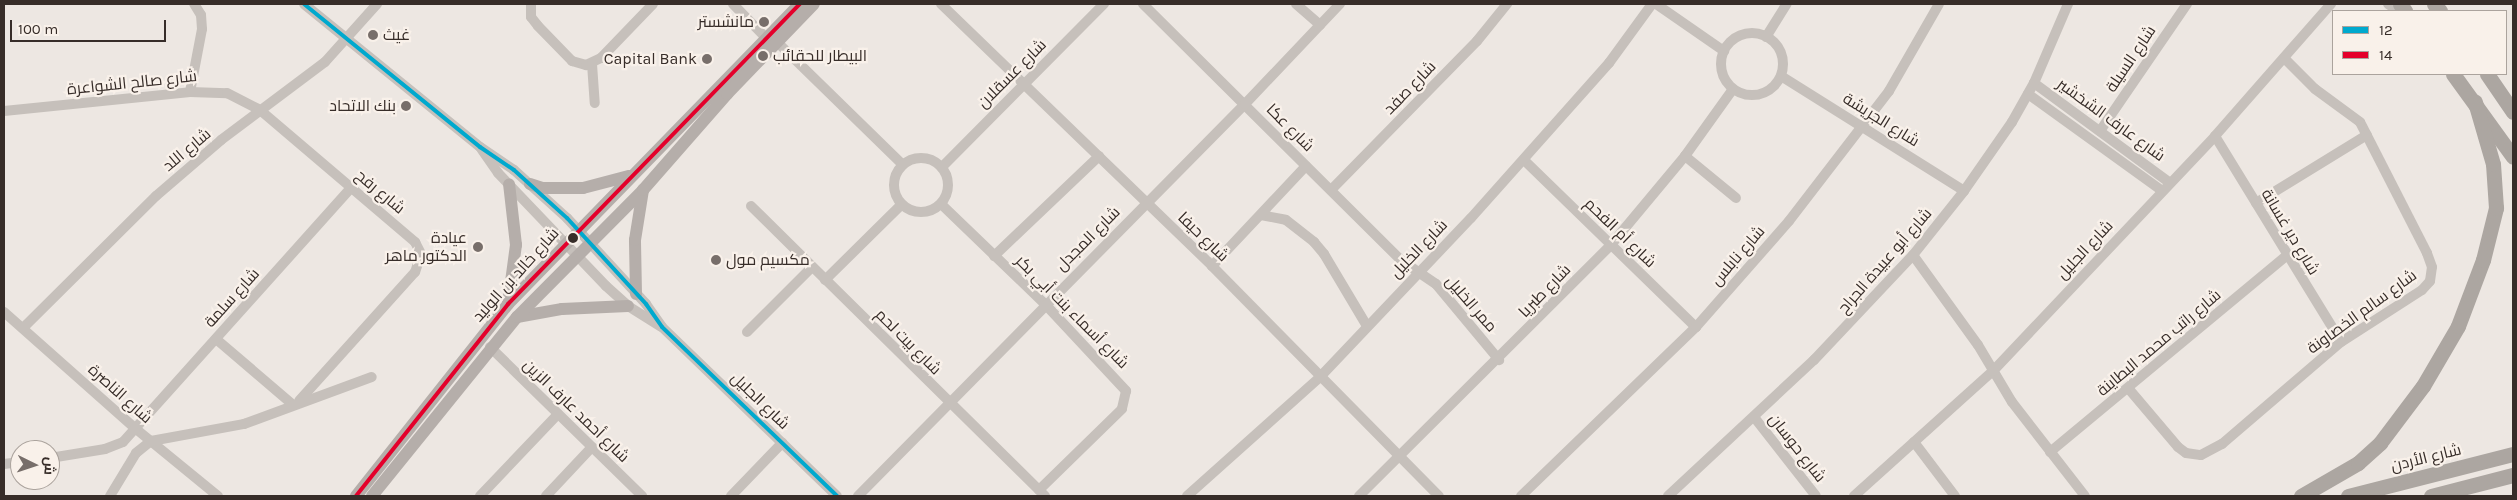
<!DOCTYPE html>
<meta charset="utf-8">
<style>
body{margin:0}
#map{position:relative;width:2517px;height:500px;overflow:hidden;background:#ede7e2;font-family:Karla,Cairo,sans-serif}
div>[style]{position:absolute}
[style*='--x']{left:calc(var(--x)*1px);top:calc(var(--y)*1px);width:calc(var(--w)*1px);rotate:calc(var(--a)*1deg)}
.minor>*{height:10px;margin:-5px;padding:0 5px;transform-origin:5px;border-radius:5px;background:#c6c0bb}
.minor>.ring{margin:-5px;padding:0;box-sizing:content-box;background:none;border:10px solid #c6c0bb;border-radius:50%}
.major>*{height:12px;margin:-6px;padding:0 6px;transform-origin:6px;border-radius:6px;background:#b5aeaa}
.highway>*{height:15px;margin:-7.5px;padding:0 7.5px;transform-origin:7.5px;border-radius:7.5px;background:#aca6a1}
.bus-1>*{height:4px;margin:-2px;padding:0 2px;transform-origin:2px;border-radius:2px;background:#00a9ce}
.bus-2>*{height:4px;margin:-2px;padding:0 2px;transform-origin:2px;border-radius:2px;background:#e4002b}
.dots>*{width:14px;height:14px;translate:-50% -50%;box-sizing:border-box;border:2px solid #f9f1ea;border-radius:50%}
span{translate:-50% -50%;white-space:nowrap;text-align:center;line-height:1.15;-webkit-text-stroke:4.5px #f9f1ea;paint-order:stroke}
.poi-label{font-size:16px;color:#372d29}
.right{translate:-100% -50%;text-align:right}
.left{translate:0 -50%;text-align:left}
.street-label{font-size:16px;color:#372d29}
.frame{position:absolute;inset:0;border:5px solid #372d29;pointer-events:none}
.legend{position:absolute;left:2332px;top:10px;width:175px;height:65px;box-sizing:border-box;background:#f9f1ea;border:1px solid #aba39d;margin:0;padding:6px 9px;list-style:none;font-size:15px;color:#372d29}
.legend li{display:flex;align-items:center;gap:10px;height:25px}
.legend b{width:25px;border:1px solid #aba39d}
.north{position:absolute;left:10px;top:440px;width:50px;height:50px;box-sizing:border-box;background:#f9f1ea;border:1px solid #aba39d;border-radius:50%;rotate:94deg;font-size:14px;font-weight:700;line-height:20px;text-align:center;color:#372d29}
.north::after{content:'';display:block;margin:auto;width:18px;height:22px;background:#776e6a;clip-path:polygon(50% 0,100% 100%,50% 72%,0 100%)}
.scale{position:absolute;left:10px;top:20px;width:156px;height:22px;box-sizing:border-box;border:2px solid #372d29;border-top:0;padding-left:6px;font-size:15px;line-height:18px;white-space:nowrap;color:#372d29;-webkit-text-stroke:4px #f9f1ea;paint-order:stroke}
</style>
<div id="map">
<div class="minor">
<div style="--x:304;--y:4;--w:227;--a:39.1"></div>
<div style="--x:480;--y:147;--w:41;--a:34.1"></div>
<div style="--x:514;--y:170;--w:72;--a:42.2"></div>
<div style="--x:567;--y:218;--w:117;--a:47.4"></div>
<div style="--x:646;--y:304;--w:28;--a:55"></div>
<div style="--x:662;--y:327;--w:243;--a:44"></div>
<div style="--x:531;--y:4;--w:13;--a:90"></div>
<div style="--x:531;--y:17;--w:11;--a:52"></div>
<div style="--x:538;--y:26;--w:49;--a:45.8"></div>
<div style="--x:572;--y:61;--w:15;--a:16"></div>
<div style="--x:586;--y:65;--w:17;--a:-25"></div>
<div style="--x:601;--y:58;--w:75;--a:-46.1"></div>
<div style="--x:733;--y:4;--w:49;--a:45.8"></div>
<div style="--x:941;--y:4;--w:377;--a:44"></div>
<div style="--x:1212;--y:266;--w:323;--a:45.4"></div>
<div style="--x:1143;--y:4;--w:365;--a:44.8"></div>
<div style="--x:1402;--y:261;--w:41;--a:34.1"></div>
<div style="--x:1436;--y:284;--w:99;--a:50.3"></div>
<div style="--x:1296;--y:4;--w:32;--a:41"></div>
<div style="--x:1656;--y:4;--w:83;--a:34.7"></div>
<div style="--x:2388;--y:4;--w:13;--a:32"></div>
<div class="ring" style="left:1721px;top:33px;width:52px;height:52px"></div>
<div style="--x:1766;--y:37;--w:39;--a:-58"></div>
<div style="--x:777;--y:42;--w:175;--a:44.3"></div>
<div style="--x:592;--y:64;--w:39;--a:86"></div>
<div style="--x:1781;--y:76;--w:216;--a:32.1"></div>
<div style="--x:2034;--y:83;--w:167;--a:36.3"></div>
<div style="--x:190;--y:92;--w:64;--a:-79.2"></div>
<div style="--x:202;--y:29;--w:14;--a:-94"></div>
<div style="--x:201;--y:15;--w:13;--a:-122"></div>
<div style="--x:2028;--y:94;--w:164;--a:35.8"></div>
<div style="--x:4;--y:111;--w:187;--a:-5.8"></div>
<div style="--x:190;--y:92;--w:37;--a:2"></div>
<div style="--x:227;--y:93;--w:37;--a:27"></div>
<div style="--x:260;--y:110;--w:204;--a:40.4"></div>
<div style="--x:415;--y:242;--w:13;--a:63"></div>
<div style="--x:421;--y:254;--w:19;--a:108"></div>
<div style="--x:415;--y:272;--w:173;--a:132"></div>
<div style="--x:2100;--y:131;--w:154;--a:-55.6"></div>
<div style="--x:2215;--y:136;--w:241;--a:58.5"></div>
<div style="--x:482;--y:150;--w:28;--a:55"></div>
<div style="--x:498;--y:173;--w:156;--a:46.3"></div>
<div style="--x:606;--y:286;--w:30;--a:42"></div>
<div style="--x:628;--y:306;--w:39;--a:32"></div>
<div style="--x:1685;--y:156;--w:66;--a:39.5"></div>
<div class="ring" style="left:894px;top:158px;width:44px;height:44px"></div>
<div style="--x:1524;--y:160;--w:240;--a:44.2"></div>
<div style="--x:942;--y:167;--w:230;--a:-45.2"></div>
<div style="--x:1331;--y:190;--w:209;--a:-45.6"></div>
<div style="--x:1477;--y:41;--w:48;--a:-51"></div>
<div style="--x:2256;--y:203;--w:130;--a:-31.5"></div>
<div style="--x:941;--y:204;--w:144;--a:43.9"></div>
<div style="--x:1045;--y:304;--w:119;--a:47"></div>
<div style="--x:1126;--y:391;--w:18;--a:103"></div>
<div style="--x:1122;--y:409;--w:116;--a:135.7"></div>
<div style="--x:751;--y:206;--w:413;--a:44.6"></div>
<div style="--x:1261;--y:215;--w:25;--a:11"></div>
<div style="--x:1286;--y:220;--w:36;--a:38"></div>
<div style="--x:1314;--y:242;--w:16;--a:50"></div>
<div style="--x:1324;--y:254;--w:84;--a:59.2"></div>
<div style="--x:1913;--y:255;--w:111;--a:54.2"></div>
<div style="--x:1978;--y:345;--w:66;--a:59.2"></div>
<div style="--x:2012;--y:402;--w:119;--a:52.2"></div>
<div style="--x:994;--y:256;--w:145;--a:-43.6"></div>
<div style="--x:1212;--y:266;--w:137;--a:-46.8"></div>
<div style="--x:825;--y:280;--w:108;--a:-44.6"></div>
<div style="--x:4;--y:312;--w:176;--a:41.6"></div>
<div style="--x:136;--y:429;--w:106;--a:39.3"></div>
<div style="--x:23;--y:328;--w:187;--a:-44.8"></div>
<div style="--x:156;--y:196;--w:86;--a:-40.7"></div>
<div style="--x:221;--y:140;--w:130;--a:-36.9"></div>
<div style="--x:325;--y:62;--w:78;--a:-48.1"></div>
<div style="--x:747;--y:332;--w:92;--a:-45"></div>
<div style="--x:216;--y:339;--w:100;--a:40.5"></div>
<div style="--x:490;--y:347;--w:213;--a:44.4"></div>
<div style="--x:2128;--y:388;--w:77;--a:49.7"></div>
<div style="--x:2178;--y:447;--w:10;--a:37"></div>
<div style="--x:2186;--y:453;--w:15;--a:8"></div>
<div style="--x:2201;--y:455;--w:24;--a:-28"></div>
<div style="--x:2222;--y:444;--w:157;--a:-40.6"></div>
<div style="--x:2341;--y:342;--w:96;--a:-32.7"></div>
<div style="--x:2422;--y:290;--w:12;--a:-48"></div>
<div style="--x:2430;--y:281;--w:14;--a:-82"></div>
<div style="--x:2432;--y:267;--w:15;--a:-110"></div>
<div style="--x:2427;--y:253;--w:147;--a:-117.1"></div>
<div style="--x:2360;--y:122;--w:56;--a:-143.7"></div>
<div style="--x:2315;--y:89;--w:42;--a:-135"></div>
<div style="--x:1754;--y:417;--w:100;--a:51.9"></div>
<div style="--x:1914;--y:442;--w:68;--a:52.8"></div>
<div style="--x:2050;--y:452;--w:307;--a:-39.7"></div>
<div style="--x:50;--y:458;--w:56;--a:-9.3"></div>
<div style="--x:105;--y:449;--w:19;--a:-21"></div>
<div style="--x:123;--y:442;--w:341;--a:-48.1"></div>
<div style="--x:4;--y:464;--w:16;--a:-7"></div>
<div style="--x:110;--y:496;--w:50;--a:-58.8"></div>
<div style="--x:136;--y:453;--w:19;--a:-39"></div>
<div style="--x:151;--y:441;--w:95;--a:-10.4"></div>
<div style="--x:244;--y:424;--w:136;--a:-20.2"></div>
<div style="--x:480;--y:496;--w:113;--a:-46.4"></div>
<div style="--x:546;--y:496;--w:67;--a:-46.8"></div>
<div style="--x:731;--y:496;--w:74;--a:-46.1"></div>
<div style="--x:858;--y:496;--w:551;--a:-45.37"></div>
<div style="--x:1245;--y:104;--w:138;--a:-46.5"></div>
<div style="--x:1187;--y:496;--w:178;--a:-41.8"></div>
<div style="--x:1320;--y:377;--w:219;--a:-46.5"></div>
<div style="--x:1471;--y:218;--w:208;--a:-48.3"></div>
<div style="--x:1609;--y:63;--w:73;--a:-53.9"></div>
<div style="--x:1359;--y:496;--w:354;--a:-44.9"></div>
<div style="--x:1610;--y:246;--w:117;--a:-50.2"></div>
<div style="--x:1685;--y:156;--w:82;--a:-54.4"></div>
<div style="--x:1521;--y:496;--w:243;--a:-44"></div>
<div style="--x:1696;--y:327;--w:141;--a:-48.7"></div>
<div style="--x:1789;--y:221;--w:164;--a:-52.4"></div>
<div style="--x:1889;--y:91;--w:100;--a:-60.1"></div>
<div style="--x:1668;--y:496;--w:200;--a:-43"></div>
<div style="--x:1814;--y:360;--w:144;--a:-46.7"></div>
<div style="--x:1913;--y:255;--w:82;--a:-51.4"></div>
<div style="--x:1964;--y:191;--w:84;--a:-55.2"></div>
<div style="--x:2012;--y:122;--w:45;--a:-60.6"></div>
<div style="--x:2034;--y:83;--w:86;--a:-66.7"></div>
<div style="--x:1854;--y:496;--w:187;--a:-42"></div>
<div style="--x:1993;--y:371;--w:323;--a:-46.6"></div>
<div style="--x:2215;--y:136;--w:176;--a:-48.7"></div>
</div>
<div class="major">
<div style="--x:530;--y:184;--w:13;--a:18"></div>
<div style="--x:542;--y:188;--w:41;--a:0"></div>
<div style="--x:583;--y:188;--w:48;--a:-14.6"></div>
<div style="--x:636;--y:294;--w:54;--a:-91.1"></div>
<div style="--x:635;--y:240;--w:51;--a:-80.9"></div>
<div style="--x:508;--y:304;--w:60;--a:-82.3"></div>
<div style="--x:516;--y:245;--w:61;--a:-96.5"></div>
<div style="--x:517;--y:317;--w:46;--a:-10.1"></div>
<div style="--x:562;--y:309;--w:66;--a:-2.6"></div>
<div style="--x:356;--y:496;--w:245;--a:-51.6"></div>
<div style="--x:508;--y:304;--w:419;--a:-45.8"></div>
<div style="--x:372;--y:496;--w:230;--a:-51"></div>
<div style="--x:517;--y:317;--w:179;--a:-45.2"></div>
<div style="--x:643;--y:190;--w:128;--a:-48.8"></div>
<div style="--x:727;--y:94;--w:125;--a:-46"></div>
</div>
<div class="highway">
<div style="--x:2400;--y:4;--w:9;--a:54"></div>
<div style="--x:2434;--y:4;--w:9;--a:49"></div>
<div style="--x:2453;--y:74;--w:102;--a:54.1"></div>
<div style="--x:2487;--y:74;--w:46;--a:55.6"></div>
<div style="--x:2301;--y:496;--w:66;--a:-30.1"></div>
<div style="--x:2358;--y:463;--w:30;--a:-42"></div>
<div style="--x:2380;--y:443;--w:71;--a:-53"></div>
<div style="--x:2423;--y:386;--w:69;--a:-59.7"></div>
<div style="--x:2458;--y:326;--w:71;--a:-69.3"></div>
<div style="--x:2483;--y:260;--w:54;--a:-76"></div>
<div style="--x:2496;--y:208;--w:44;--a:-93.9"></div>
<div style="--x:2493;--y:164;--w:65;--a:-106.2"></div>
<div style="--x:2348;--y:496;--w:170;--a:-14.3"></div>
<div style="--x:2431;--y:496;--w:85;--a:-14.4"></div>
</div>
<div class="bus-1">
<div style="--x:304;--y:4;--w:227;--a:39.1"></div>
<div style="--x:480;--y:147;--w:41;--a:34.1"></div>
<div style="--x:514;--y:170;--w:72;--a:42.2"></div>
<div style="--x:567;--y:218;--w:117;--a:47.4"></div>
<div style="--x:646;--y:304;--w:28;--a:55"></div>
<div style="--x:662;--y:327;--w:243;--a:44"></div>
</div>
<div class="bus-2">
<div style="--x:356;--y:496;--w:245;--a:-51.6"></div>
<div style="--x:508;--y:304;--w:419;--a:-45.8"></div>
</div>
<div class="dots">
<div style="left:764px;top:22px;background:#776e6a"></div>
<div style="left:373px;top:35px;background:#776e6a"></div>
<div style="left:763px;top:56px;background:#776e6a"></div>
<div style="left:707px;top:59px;background:#776e6a"></div>
<div style="left:406px;top:106px;background:#776e6a"></div>
<div style="left:573px;top:238px;background:#372d29"></div>
<div style="left:478px;top:247px;background:#776e6a"></div>
<div style="left:716px;top:260px;background:#776e6a"></div>
</div>
<div class="poi-label">
<span class="right" style="left:754px;top:22px">مانشستر</span>
<span class="left" style="left:383px;top:35px">غيث</span>
<span class="left" style="left:773px;top:56px">البيطار للحقائب</span>
<span class="right" style="left:697px;top:59px">Capital Bank</span>
<span class="right" style="left:396px;top:106px">بنك الاتحاد</span>
<span class="right" style="left:467px;top:247px">عيادة<br>الدكتور ماهر</span>
<span class="left" style="left:726px;top:260px">مكسيم مول</span>
</div>
<div class="street-label">
<span style="left:2131px;top:59px;rotate:-56deg">شارع السيلة</span>
<span style="left:1012px;top:74px;rotate:-45deg">شارع عسقلان</span>
<span style="left:132px;top:83px;rotate:-6deg">شارع صالح الشواعرة</span>
<span style="left:1410px;top:88px;rotate:-46deg">شارع صفد</span>
<span style="left:1881px;top:120px;rotate:32deg">شارع الجريشة</span>
<span style="left:2111px;top:120px;rotate:36deg">شارع عارف الشخشير</span>
<span style="left:1290px;top:128px;rotate:45deg">شارع عكا</span>
<span style="left:187px;top:150px;rotate:-40deg">شارع اللد</span>
<span style="left:380px;top:192px;rotate:40deg">شارع رفح</span>
<span style="left:2290px;top:232px;rotate:59deg">شارع دير غسانة</span>
<span style="left:1620px;top:233px;rotate:44deg">شارع أم الفحم</span>
<span style="left:1203px;top:237px;rotate:44deg">شارع حيفا</span>
<span style="left:1088px;top:239px;rotate:-45deg">شارع المجدل</span>
<span style="left:1419px;top:249px;rotate:-46deg">شارع الخليل</span>
<span style="left:2085px;top:250px;rotate:-47deg">شارع الجليل</span>
<span style="left:1738px;top:256px;rotate:-49deg">شارع نابلس</span>
<span style="left:1885px;top:261px;rotate:-49deg">شارع أبو عبيدة الجراح</span>
<span style="left:516px;top:275px;rotate:-48deg">شارع خالد بن الوليد</span>
<span style="left:1545px;top:291px;rotate:-46deg">شارع طبريا</span>
<span style="left:232px;top:298px;rotate:-48deg">شارع سلمة</span>
<span style="left:1471px;top:304px;rotate:49deg">ممر الخليل</span>
<span style="left:1072px;top:312px;rotate:45deg">شارع أسماء بنت أبي بكر</span>
<span style="left:2362px;top:312px;rotate:-36deg">شارع سالم الخصاونة</span>
<span style="left:908px;top:342px;rotate:45deg">شارع بيت لحم</span>
<span style="left:2159px;top:343px;rotate:-40deg">شارع راتب محمد البطاينة</span>
<span style="left:120px;top:394px;rotate:42deg">شارع الناصرة</span>
<span style="left:760px;top:401px;rotate:44deg">شارع الجليل</span>
<span style="left:576px;top:411px;rotate:44deg">شارع أحمد عارف الزين</span>
<span style="left:1797px;top:448px;rotate:52deg">شارع حوسان</span>
<span style="left:2426px;top:458px;rotate:-14deg">شارع الأردن</span>
</div>
<div class="frame"></div>
<ul class="legend">
<li><b style="height:6px;background:#00a9ce"></b>12</li>
<li><b style="height:6px;background:#e4002b"></b>14</li>
</ul>
<div class="north">ش</div>
<div class="scale">100 m</div>
</div>
